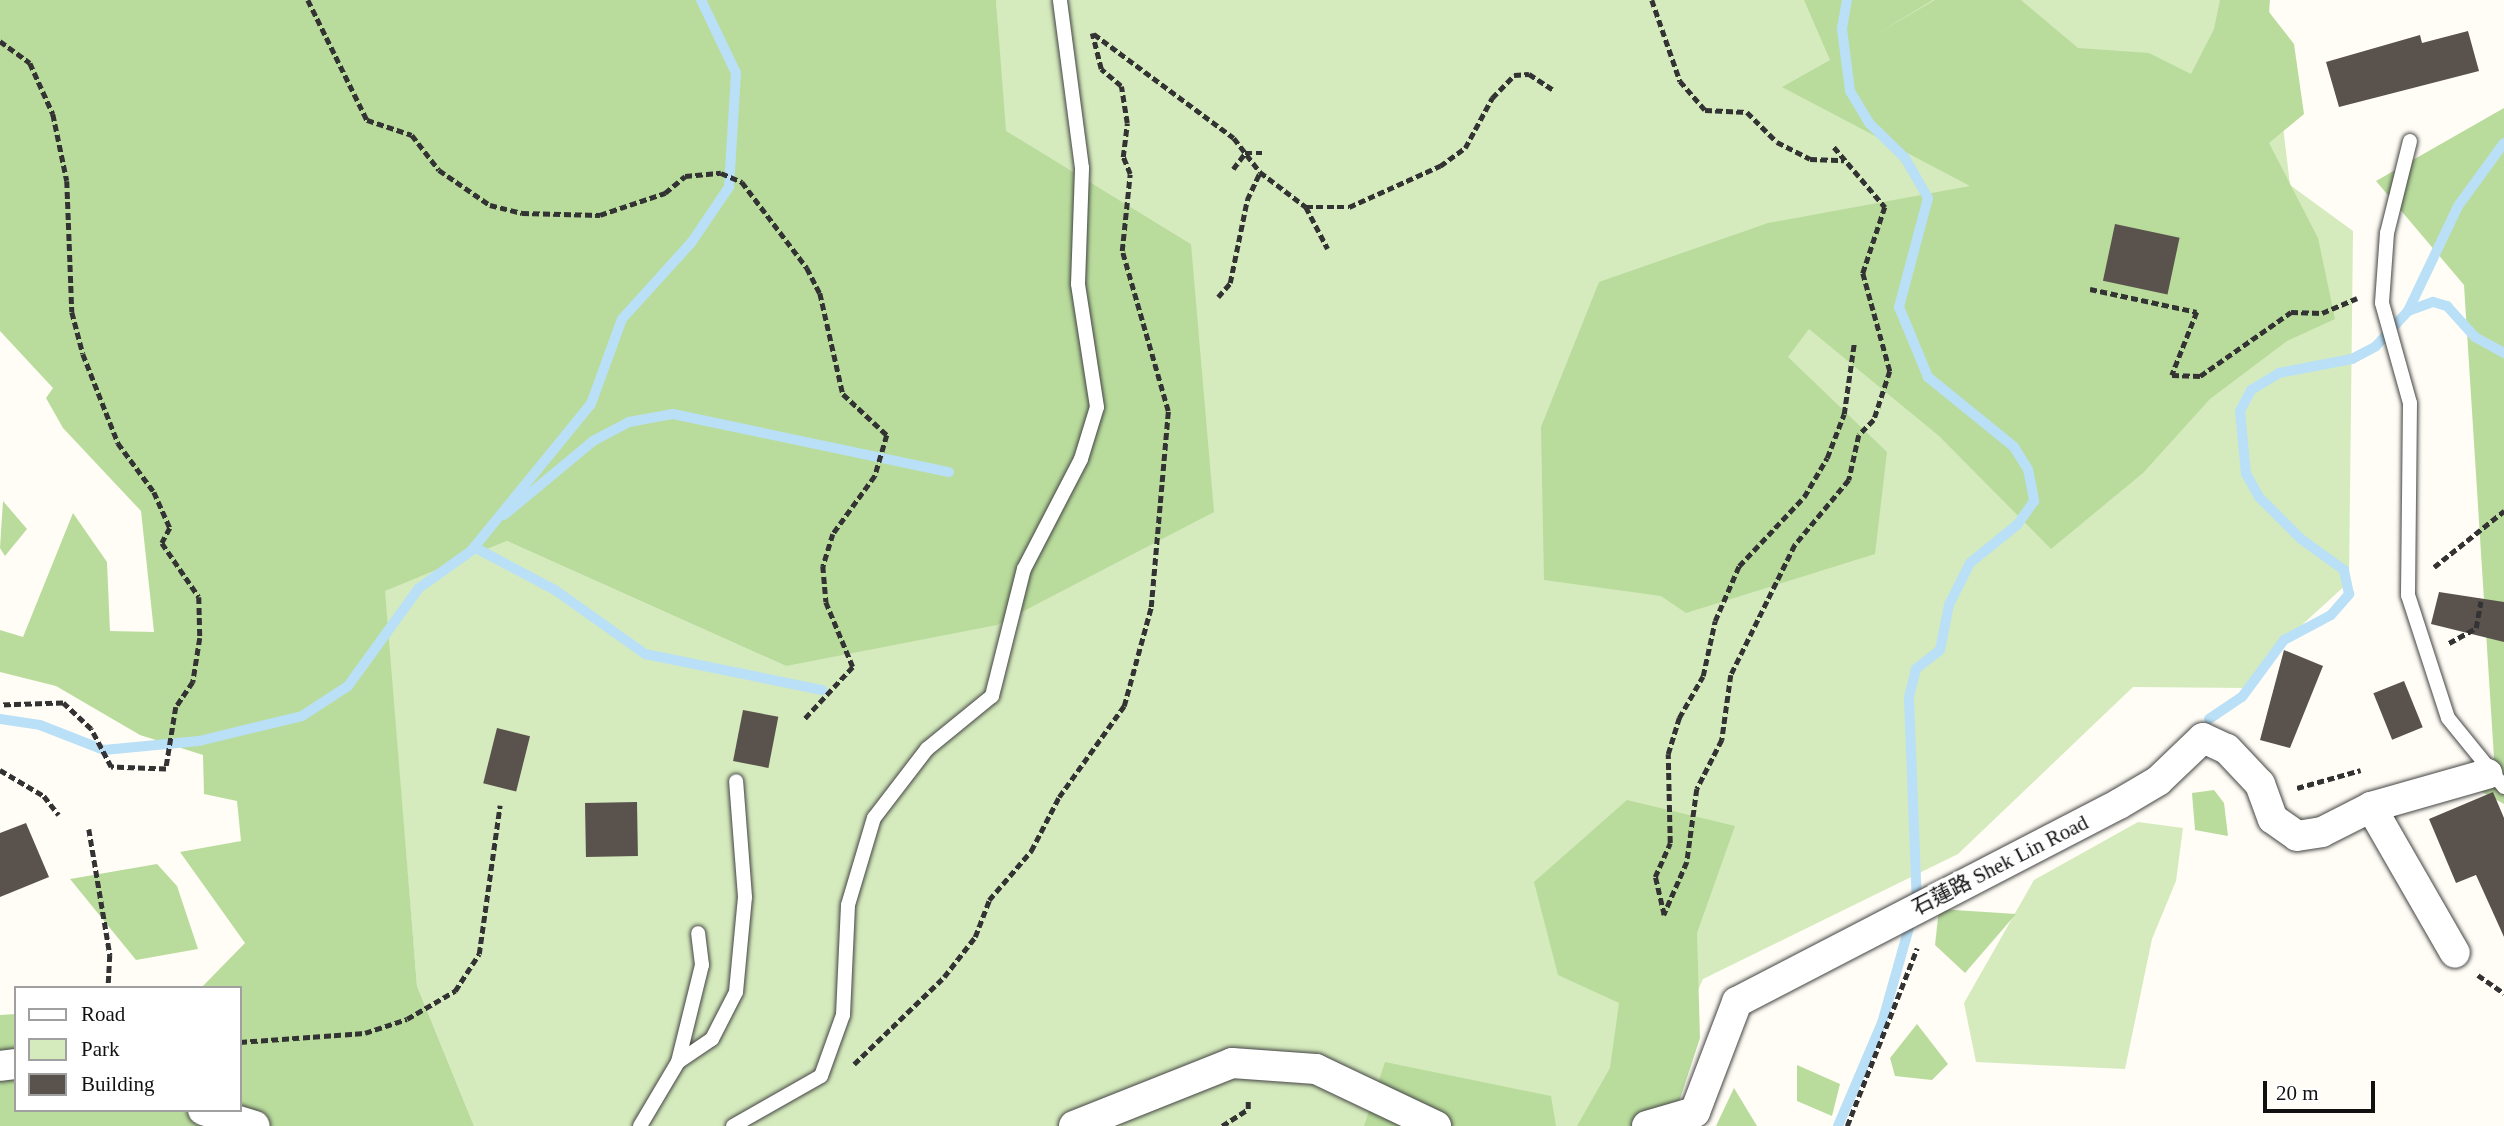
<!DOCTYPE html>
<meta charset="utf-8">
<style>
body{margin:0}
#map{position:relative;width:2504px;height:1126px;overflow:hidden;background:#fffdf5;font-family:"Times New Roman","Noto Sans TC",serif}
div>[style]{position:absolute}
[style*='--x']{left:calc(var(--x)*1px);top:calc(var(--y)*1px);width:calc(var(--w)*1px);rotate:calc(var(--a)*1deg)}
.green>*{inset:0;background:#d5ebbd}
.forest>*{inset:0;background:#b9dc9c}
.stream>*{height:10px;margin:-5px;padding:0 5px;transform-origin:5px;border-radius:5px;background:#b9e0f7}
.building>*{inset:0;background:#5a524d;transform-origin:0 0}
.path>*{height:4.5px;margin-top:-2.25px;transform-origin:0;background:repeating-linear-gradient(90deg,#333 0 7px,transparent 0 10.5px)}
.roads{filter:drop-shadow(0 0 2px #444) drop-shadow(0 0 2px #444)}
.service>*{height:14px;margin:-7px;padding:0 7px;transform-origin:7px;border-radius:7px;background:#fff}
.minor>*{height:30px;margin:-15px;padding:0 15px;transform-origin:15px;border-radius:15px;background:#fff}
span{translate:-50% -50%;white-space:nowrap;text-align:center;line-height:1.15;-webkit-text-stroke:7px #fff;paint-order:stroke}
.street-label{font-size:21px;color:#111}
.legend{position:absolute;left:14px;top:986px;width:228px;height:126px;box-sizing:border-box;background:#fff;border:2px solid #a0a0a0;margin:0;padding:9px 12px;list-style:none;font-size:21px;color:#111}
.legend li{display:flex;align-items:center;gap:14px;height:35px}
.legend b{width:35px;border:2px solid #a0a0a0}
.scale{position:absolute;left:2263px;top:1081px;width:112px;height:32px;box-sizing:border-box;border:4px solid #111;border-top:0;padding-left:9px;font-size:21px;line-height:24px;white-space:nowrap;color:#111;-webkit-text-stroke:5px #fff;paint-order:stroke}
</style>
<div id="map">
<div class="green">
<div style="clip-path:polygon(996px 0,2268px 0,2290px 185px,2353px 231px,2349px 582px,2292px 634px,2247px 688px,2133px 687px,1958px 854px,1703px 979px,1638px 1126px,474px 1126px,417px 986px,384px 591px,507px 541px,786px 666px,1191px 244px,1005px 131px)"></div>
<div style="clip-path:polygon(2138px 822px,2183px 828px,2176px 881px,2152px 939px,2125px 1069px,1976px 1062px,1964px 1003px,2034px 880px)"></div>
</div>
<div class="forest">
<div style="clip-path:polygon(0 0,996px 0,1006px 131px,1191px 244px,1214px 512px,997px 625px,786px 666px,507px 541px,385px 591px,417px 986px,474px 1126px,0 1126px,0 1015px,16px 1014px,16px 1110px,240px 1110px,240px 988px,201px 988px,245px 943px,180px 852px,241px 841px,237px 801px,204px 794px,203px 755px,140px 735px,56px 686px,0 672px,0 630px,23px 637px,73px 513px,107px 562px,110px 631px,154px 632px,141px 511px,63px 428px,46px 398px,53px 388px,0 331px)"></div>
<div style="clip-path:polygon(1804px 0,1933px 0,1875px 35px,1935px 0,2021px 0,2078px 48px,2149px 53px,2191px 74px,2214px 29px,2220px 0,2270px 0,2269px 12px,2294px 44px,2304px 114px,2269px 143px,2318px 238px,2335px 319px,2287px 341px,2210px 399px,2143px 473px,2051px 549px,1939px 436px,1809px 329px,1788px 357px,1887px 452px,1875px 554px,1686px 613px,1661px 596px,1544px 580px,1541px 427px,1599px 282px,1768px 223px,1970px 186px,1782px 87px,1830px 60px)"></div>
<div style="clip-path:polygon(2504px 108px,2504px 804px,2469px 785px,2494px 758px,2464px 285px,2376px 181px)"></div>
<div style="clip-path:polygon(3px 501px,27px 529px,5px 556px,0 548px)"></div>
<div style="clip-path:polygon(2214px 790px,2224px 803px,2228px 836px,2195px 830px,2192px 793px)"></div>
<div style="clip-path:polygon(1627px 800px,1735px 826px,1697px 933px,1700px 1038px,1671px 1126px,1577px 1126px,1610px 1068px,1619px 1003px,1558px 975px,1534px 882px)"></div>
<div style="clip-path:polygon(157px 864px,177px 886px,198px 949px,136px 960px,70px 879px)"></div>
<div style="clip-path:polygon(1939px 909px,2016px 914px,1965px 973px,1935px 945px)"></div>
<div style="clip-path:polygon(1917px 1024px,1948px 1064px,1932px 1080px,1895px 1076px,1890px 1058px)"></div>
<div style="clip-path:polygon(1385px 1062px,1551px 1096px,1556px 1126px,1364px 1126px)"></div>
<div style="clip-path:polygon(1797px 1065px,1840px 1084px,1832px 1116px,1797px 1101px)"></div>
<div style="clip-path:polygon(1734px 1088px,1757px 1126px,1716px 1126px)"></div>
</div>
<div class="stream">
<div style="--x:1847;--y:0;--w:29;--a:100"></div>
<div style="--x:1842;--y:29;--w:63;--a:82.6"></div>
<div style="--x:1850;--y:91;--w:37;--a:59"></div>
<div style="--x:1869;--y:123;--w:50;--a:44.2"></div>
<div style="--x:1905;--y:158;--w:46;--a:60.1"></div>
<div style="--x:1928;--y:198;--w:113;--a:104.9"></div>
<div style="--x:1899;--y:307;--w:76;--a:67.5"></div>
<div style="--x:1928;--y:377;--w:111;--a:39.1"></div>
<div style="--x:2014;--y:447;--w:26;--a:58"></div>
<div style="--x:2028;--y:469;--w:33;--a:79"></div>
<div style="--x:2034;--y:501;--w:28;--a:125"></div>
<div style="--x:2018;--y:524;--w:62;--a:140.9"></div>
<div style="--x:1970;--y:563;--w:47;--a:116.6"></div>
<div style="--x:1949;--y:605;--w:46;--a:101.3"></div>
<div style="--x:1940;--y:650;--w:31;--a:142"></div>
<div style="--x:1916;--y:669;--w:30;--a:104"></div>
<div style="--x:1909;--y:698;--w:204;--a:87.8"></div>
<div style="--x:2408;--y:311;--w:27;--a:-20"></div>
<div style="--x:2433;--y:302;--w:15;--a:16"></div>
<div style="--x:2447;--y:306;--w:42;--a:47.9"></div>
<div style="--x:2475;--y:337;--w:33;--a:29"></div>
<div style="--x:504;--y:515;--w:116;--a:-39.7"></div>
<div style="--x:593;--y:441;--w:41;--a:-27.8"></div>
<div style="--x:629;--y:422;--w:45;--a:-10.3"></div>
<div style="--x:673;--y:414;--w:282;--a:11.9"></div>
<div style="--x:474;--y:547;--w:92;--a:28"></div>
<div style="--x:555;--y:590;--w:110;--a:35.4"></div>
<div style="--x:645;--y:654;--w:181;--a:11.5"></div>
<div style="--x:0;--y:719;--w:40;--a:8.5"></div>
<div style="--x:40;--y:725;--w:69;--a:21.3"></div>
<div style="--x:104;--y:750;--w:95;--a:-5.4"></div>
<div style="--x:199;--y:741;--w:106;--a:-13.6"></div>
<div style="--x:302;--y:716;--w:55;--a:-33.1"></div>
<div style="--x:348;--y:686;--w:121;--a:-54.1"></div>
<div style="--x:419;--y:588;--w:64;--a:-35.4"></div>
<div style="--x:471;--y:551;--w:190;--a:-50.8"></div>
<div style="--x:591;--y:404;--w:90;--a:-70"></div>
<div style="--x:622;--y:319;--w:103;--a:-47.8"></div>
<div style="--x:691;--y:243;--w:68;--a:-55.8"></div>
<div style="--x:729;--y:187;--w:114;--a:-86.5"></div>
<div style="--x:736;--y:73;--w:81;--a:-115.6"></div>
<div style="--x:2209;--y:719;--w:40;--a:-34"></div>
<div style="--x:2242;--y:697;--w:71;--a:-53.6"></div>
<div style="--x:2284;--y:640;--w:53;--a:-28"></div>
<div style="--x:2331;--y:615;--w:28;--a:-49"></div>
<div style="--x:2349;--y:594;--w:25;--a:-102"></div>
<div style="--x:2344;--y:570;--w:53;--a:-144.2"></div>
<div style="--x:2301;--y:539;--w:59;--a:-135"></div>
<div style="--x:2259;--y:497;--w:26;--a:-119"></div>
<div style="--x:2246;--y:474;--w:63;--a:-95.4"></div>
<div style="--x:2240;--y:411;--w:24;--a:-62"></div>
<div style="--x:2251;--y:390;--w:33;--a:-31"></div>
<div style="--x:2279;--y:373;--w:74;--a:-10.9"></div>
<div style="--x:2352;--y:359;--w:27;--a:-28"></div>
<div style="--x:2376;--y:346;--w:47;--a:-47.6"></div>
<div style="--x:2408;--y:311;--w:116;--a:-64.5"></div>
<div style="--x:2458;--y:206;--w:78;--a:-53.9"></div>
<div style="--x:1838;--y:1126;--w:112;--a:-66.9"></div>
<div style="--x:1882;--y:1023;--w:110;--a:-74.2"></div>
</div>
<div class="building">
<div style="clip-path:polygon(2468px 31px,2479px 71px,2339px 107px,2326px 62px,2420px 35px,2422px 43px)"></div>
<div style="left:2115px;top:224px;width:66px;height:58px;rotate:12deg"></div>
<div style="clip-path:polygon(2439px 592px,2504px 602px,2504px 642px,2431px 624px)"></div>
<div style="clip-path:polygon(2284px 650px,2323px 666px,2290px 748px,2260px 740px)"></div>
<div style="left:2404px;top:681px;width:50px;height:33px;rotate:68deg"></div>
<div style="left:743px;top:710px;width:36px;height:52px;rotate:11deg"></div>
<div style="left:497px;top:728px;width:34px;height:57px;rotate:14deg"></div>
<div style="clip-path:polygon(2493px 792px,2504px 818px,2504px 937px,2476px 875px,2456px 883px,2429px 819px)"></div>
<div style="left:637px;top:802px;width:54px;height:52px;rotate:89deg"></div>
<div style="clip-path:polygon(26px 823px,49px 877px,0 897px,0 833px)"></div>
</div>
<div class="path">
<div style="--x:308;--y:0;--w:134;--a:63.8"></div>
<div style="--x:367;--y:120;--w:47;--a:18.4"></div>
<div style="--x:412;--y:135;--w:44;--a:52.4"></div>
<div style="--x:439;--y:170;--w:62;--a:34.5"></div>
<div style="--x:490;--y:205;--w:33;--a:14"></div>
<div style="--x:522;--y:213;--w:78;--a:1.5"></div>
<div style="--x:600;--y:215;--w:69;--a:-18.7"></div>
<div style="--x:665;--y:193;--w:26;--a:-40"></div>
<div style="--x:685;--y:176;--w:36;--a:-5"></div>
<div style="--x:721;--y:173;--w:23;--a:23"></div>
<div style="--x:742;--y:182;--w:108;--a:52.9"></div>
<div style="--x:807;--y:268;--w:28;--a:63"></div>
<div style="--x:820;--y:293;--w:104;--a:77.2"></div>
<div style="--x:843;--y:394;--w:60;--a:43"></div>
<div style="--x:887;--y:435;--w:43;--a:106.3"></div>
<div style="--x:875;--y:476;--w:72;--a:125.9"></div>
<div style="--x:833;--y:534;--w:34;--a:107"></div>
<div style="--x:823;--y:566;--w:36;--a:85"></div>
<div style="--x:826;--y:602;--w:70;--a:67.4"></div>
<div style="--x:853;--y:667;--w:72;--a:132.8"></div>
<div style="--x:1652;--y:0;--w:86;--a:70.9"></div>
<div style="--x:1680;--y:81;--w:38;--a:49"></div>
<div style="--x:1705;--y:110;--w:42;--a:2.7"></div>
<div style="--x:1747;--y:112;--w:42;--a:45"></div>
<div style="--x:1777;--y:142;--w:37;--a:27"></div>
<div style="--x:1810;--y:159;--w:34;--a:2"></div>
<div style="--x:1094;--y:34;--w:174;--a:36.6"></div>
<div style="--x:1234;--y:138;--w:43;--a:52.6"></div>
<div style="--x:1260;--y:172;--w:58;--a:37.3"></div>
<div style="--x:1306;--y:207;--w:47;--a:62.4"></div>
<div style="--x:0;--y:41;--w:37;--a:36"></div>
<div style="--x:30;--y:63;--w:56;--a:65.7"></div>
<div style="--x:53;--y:114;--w:68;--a:78.2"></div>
<div style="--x:67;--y:181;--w:131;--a:87.8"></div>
<div style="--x:72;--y:312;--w:43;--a:75.3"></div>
<div style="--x:83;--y:354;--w:96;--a:68.5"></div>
<div style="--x:118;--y:443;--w:61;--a:53.7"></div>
<div style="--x:154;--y:492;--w:39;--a:66"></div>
<div style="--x:170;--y:528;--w:17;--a:118"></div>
<div style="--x:162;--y:543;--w:65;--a:55.6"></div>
<div style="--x:199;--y:597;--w:41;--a:88.6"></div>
<div style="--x:200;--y:638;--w:45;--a:99"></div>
<div style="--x:193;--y:682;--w:30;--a:124"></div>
<div style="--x:176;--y:707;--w:63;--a:99.2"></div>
<div style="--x:166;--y:769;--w:55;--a:-177.9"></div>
<div style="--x:111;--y:767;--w:43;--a:-117.8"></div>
<div style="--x:91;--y:729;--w:38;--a:-137"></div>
<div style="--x:63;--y:703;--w:63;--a:178.2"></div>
<div style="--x:1834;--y:147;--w:79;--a:49.6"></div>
<div style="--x:1885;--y:207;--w:70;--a:108.4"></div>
<div style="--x:1863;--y:273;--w:102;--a:74.6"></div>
<div style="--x:1890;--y:371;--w:52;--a:108.1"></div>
<div style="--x:1874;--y:420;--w:21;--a:135"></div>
<div style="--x:1859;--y:435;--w:46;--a:102.5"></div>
<div style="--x:1849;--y:480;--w:85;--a:129.7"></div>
<div style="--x:1795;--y:545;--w:145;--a:116.2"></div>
<div style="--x:1731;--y:675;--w:66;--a:97.9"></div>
<div style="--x:1722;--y:740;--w:55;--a:117"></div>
<div style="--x:1697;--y:789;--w:74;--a:97.8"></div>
<div style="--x:1687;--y:862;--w:58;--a:113.5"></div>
<div style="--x:1664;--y:915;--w:39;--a:-103"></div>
<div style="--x:1655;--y:877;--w:37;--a:-66"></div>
<div style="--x:1670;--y:843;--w:89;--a:-91.3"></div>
<div style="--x:1668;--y:754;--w:38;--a:-73"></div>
<div style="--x:1679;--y:718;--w:48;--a:-60.3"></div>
<div style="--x:1703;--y:676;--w:56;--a:-77.7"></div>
<div style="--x:1715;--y:621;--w:60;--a:-66.4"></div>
<div style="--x:1739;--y:566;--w:95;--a:-46.7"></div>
<div style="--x:1804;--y:497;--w:45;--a:-59.5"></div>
<div style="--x:1827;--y:458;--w:47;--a:-68.9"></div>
<div style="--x:1844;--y:414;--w:71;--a:-81.9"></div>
<div style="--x:1233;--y:169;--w:20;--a:-53"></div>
<div style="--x:1245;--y:153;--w:17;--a:0"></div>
<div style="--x:1306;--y:207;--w:43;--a:0"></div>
<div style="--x:1349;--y:207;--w:100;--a:-24.3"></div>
<div style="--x:1440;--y:166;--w:31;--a:-36"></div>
<div style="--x:1465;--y:148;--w:57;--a:-61.6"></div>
<div style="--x:1492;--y:98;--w:32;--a:-46"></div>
<div style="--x:1514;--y:75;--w:15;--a:-4"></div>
<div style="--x:1529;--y:74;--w:30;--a:33"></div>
<div style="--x:2090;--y:289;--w:109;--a:12.1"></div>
<div style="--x:2197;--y:312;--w:68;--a:111.6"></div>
<div style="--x:2172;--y:375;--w:28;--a:2"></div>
<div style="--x:2200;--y:376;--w:111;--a:-35.1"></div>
<div style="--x:2291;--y:312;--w:31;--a:2"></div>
<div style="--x:2322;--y:313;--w:38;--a:-23"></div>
<div style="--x:1218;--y:297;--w:18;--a:-49"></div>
<div style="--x:1230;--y:283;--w:85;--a:-78.4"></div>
<div style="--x:1247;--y:200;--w:31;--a:-65"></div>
<div style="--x:2434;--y:567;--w:90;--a:-38.7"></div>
<div style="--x:2449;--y:643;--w:31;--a:-29"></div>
<div style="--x:2476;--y:628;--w:27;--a:-80"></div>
<div style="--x:0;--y:770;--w:51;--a:30.6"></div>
<div style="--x:44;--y:796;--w:24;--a:52"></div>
<div style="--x:2297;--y:788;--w:66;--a:-15.7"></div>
<div style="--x:89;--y:829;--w:128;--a:80.5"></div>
<div style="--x:110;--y:955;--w:33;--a:93"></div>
<div style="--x:2478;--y:975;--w:32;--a:35"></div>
<div style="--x:240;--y:1042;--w:125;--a:-4.1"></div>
<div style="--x:365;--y:1033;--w:44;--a:-18.4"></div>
<div style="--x:407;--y:1019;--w:56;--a:-30.3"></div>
<div style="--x:455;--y:991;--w:44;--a:-57"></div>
<div style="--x:479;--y:954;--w:150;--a:-82"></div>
<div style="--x:854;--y:1064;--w:125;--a:-44"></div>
<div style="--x:944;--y:977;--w:51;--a:-52.2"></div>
<div style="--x:975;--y:937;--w:40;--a:-69"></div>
<div style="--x:989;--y:900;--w:65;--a:-49.4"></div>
<div style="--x:1031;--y:851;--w:61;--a:-62.6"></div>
<div style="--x:1059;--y:797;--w:112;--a:-54.5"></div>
<div style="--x:1124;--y:706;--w:103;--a:-74.7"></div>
<div style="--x:1151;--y:607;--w:197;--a:-85"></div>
<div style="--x:1168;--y:411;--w:166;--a:-106"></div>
<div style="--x:1122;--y:251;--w:77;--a:-84.1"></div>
<div style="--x:1130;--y:174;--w:18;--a:-112"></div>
<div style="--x:1123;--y:157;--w:34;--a:-83"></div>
<div style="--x:1127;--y:123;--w:37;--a:-99"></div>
<div style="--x:1121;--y:86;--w:26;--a:-140"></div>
<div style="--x:1101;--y:69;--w:37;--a:-104"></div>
<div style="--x:1222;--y:1126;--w:31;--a:-33"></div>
<div style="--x:1248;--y:1109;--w:8;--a:-90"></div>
<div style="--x:1847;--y:1126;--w:191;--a:-68.5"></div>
</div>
<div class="roads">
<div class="service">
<div style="--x:2410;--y:141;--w:95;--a:104"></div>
<div style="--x:2387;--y:233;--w:70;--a:94.1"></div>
<div style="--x:2382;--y:303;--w:104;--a:74.4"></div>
<div style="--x:2410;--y:403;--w:192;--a:90.6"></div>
<div style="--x:2408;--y:595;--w:129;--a:72"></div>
<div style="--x:2448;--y:718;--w:89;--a:50.9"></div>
<div style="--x:678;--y:1062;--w:100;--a:-76.1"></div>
<div style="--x:702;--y:965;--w:32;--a:-97"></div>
<div style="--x:640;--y:1126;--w:74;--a:-59.3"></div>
<div style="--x:678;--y:1062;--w:41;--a:-34.1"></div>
<div style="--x:712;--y:1039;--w:53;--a:-62.9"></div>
<div style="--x:736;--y:992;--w:95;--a:-84.6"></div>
<div style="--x:745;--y:897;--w:116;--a:-94.4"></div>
<div style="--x:733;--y:1126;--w:101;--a:-29.6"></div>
<div style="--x:821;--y:1076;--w:65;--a:-70.2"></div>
<div style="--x:843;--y:1015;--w:110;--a:-87.4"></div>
<div style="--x:848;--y:905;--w:91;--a:-73.4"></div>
<div style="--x:874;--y:818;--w:87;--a:-52.5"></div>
<div style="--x:927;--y:749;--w:84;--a:-39.2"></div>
<div style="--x:992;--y:696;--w:131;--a:-75.9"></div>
<div style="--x:1024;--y:569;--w:124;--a:-62.6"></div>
<div style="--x:1081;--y:459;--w:54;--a:-72.9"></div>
<div style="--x:1097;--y:407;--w:124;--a:-98.8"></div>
<div style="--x:1078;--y:284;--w:116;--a:-88"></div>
<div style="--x:1082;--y:168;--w:169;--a:-97.5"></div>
</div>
<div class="minor">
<div style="--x:2371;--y:807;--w:168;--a:60.1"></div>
<div style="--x:0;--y:1066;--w:16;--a:-7"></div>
<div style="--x:203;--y:1110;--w:54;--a:17.1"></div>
<div style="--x:1074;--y:1126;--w:170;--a:-21.7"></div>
<div style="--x:1232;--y:1063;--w:84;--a:4.1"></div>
<div style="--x:1316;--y:1069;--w:133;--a:25.4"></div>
<div style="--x:1647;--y:1126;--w:50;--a:-16.3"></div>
<div style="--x:1695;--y:1112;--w:118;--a:-69.1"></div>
<div style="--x:1737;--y:1002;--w:430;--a:-27.4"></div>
<div style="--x:2119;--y:804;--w:45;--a:-30.5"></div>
<div style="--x:2158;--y:781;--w:62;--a:-43.7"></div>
<div style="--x:2203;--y:738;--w:26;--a:25"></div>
<div style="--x:2227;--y:749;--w:48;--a:46.7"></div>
<div style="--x:2260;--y:784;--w:37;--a:70"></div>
<div style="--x:2273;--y:819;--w:29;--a:35"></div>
<div style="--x:2297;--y:836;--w:25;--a:-9"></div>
<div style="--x:2322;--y:832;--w:55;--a:-27"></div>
<div style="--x:2371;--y:807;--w:121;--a:-15.9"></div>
</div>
</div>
<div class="street-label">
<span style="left:2000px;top:865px;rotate:-27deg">石蓮路 Shek Lin Road</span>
</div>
<ul class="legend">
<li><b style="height:9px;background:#fff"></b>Road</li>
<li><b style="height:19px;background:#d5ebbd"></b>Park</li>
<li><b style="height:19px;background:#5a524d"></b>Building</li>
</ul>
<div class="scale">20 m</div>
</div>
